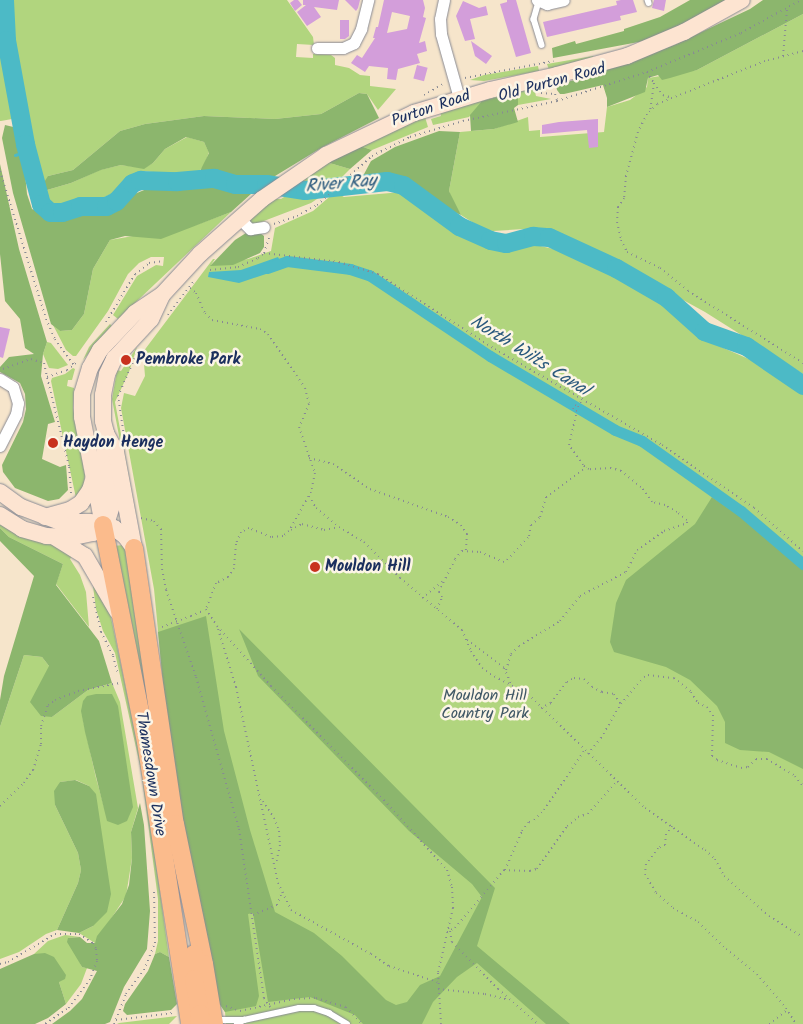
<!DOCTYPE html>
<style>
body{margin:0}
#map{position:relative;width:803px;height:1024px;overflow:hidden;background:#f6e5cb;font-family:Kalam,sans-serif}
div>[style]{position:absolute}
[style*='--x']{left:calc(var(--x)*1px);top:calc(var(--y)*1px);width:calc(var(--w)*1px);rotate:calc(var(--a)*1deg)}
.green>*{inset:0;background:#b1d57e}
.forest>*{inset:0;background:#8cb66d}
.water>*{inset:0;background:#4cbac6}
.stream>*{height:3px;margin:-1.5px;padding:0 1.5px;transform-origin:1.5px;border-radius:1.5px;background:#4cbac6}
.canal>*{height:11px;margin:-5.5px;padding:0 5.5px;transform-origin:5.5px;border-radius:5.5px;background:#4cbac6}
.river>*{height:19px;margin:-9.5px;padding:0 9.5px;transform-origin:9.5px;border-radius:9.5px;background:#4cbac6}
.building>*{inset:0;background:#d39eda;transform-origin:0 0}
.path>*{height:2px;margin-top:-1px;transform-origin:0;background:repeating-linear-gradient(90deg,#888a94 0 1px,transparent 0 5px)}
.roads{filter:drop-shadow(0 0 1px #888a94) drop-shadow(0 0 1px #888a94)}
.lane>*{height:5.5px;margin:-2.75px;padding:0 2.75px;transform-origin:2.75px;border-radius:2.75px;background:#fff}
.street>*{height:11px;margin:-5.5px;padding:0 5.5px;transform-origin:5.5px;border-radius:5.5px;background:#fff}
.secondary>*{height:16px;margin:-8px;padding:0 8px;transform-origin:8px;border-radius:8px;background:#fde4d1}
.primary>*{height:18px;margin:-9px;padding:0 9px;transform-origin:9px;border-radius:9px;background:#fbbb8c}
.path-bridge>*{height:2px;margin-top:-1px;transform-origin:0;background:repeating-linear-gradient(90deg,#888a94 0 1px,transparent 0 5px)}
.dots>*{width:14px;height:14px;translate:-50% -50%;box-sizing:border-box;border:2px solid #fcf5e5;border-radius:50%}
span{translate:-50% -50%;white-space:nowrap;text-align:center;line-height:1.15;-webkit-text-stroke:5px #fcf5e5;paint-order:stroke}
.street-label{font-size:16px;color:#1b2f5e}
.poi-label{font-size:16px;color:#1b2f5e;font-weight:700}
.left{translate:0 -50%;text-align:left}
.park-label{font-size:16px;color:#405866}
.water-label{font-size:18px;color:#2a597d;font-style:italic}
</style>
<div id="map">
<div class="green">
<div style="clip-path:polygon(11px 0,287px 0,313px 37px,314px 45px,297px 44px,296px 57px,313px 58px,313px 54px,331px 55px,335px 58px,335px 65px,349px 68px,360px 75px,370px 76px,370px 86px,396px 89px,378px 110px,367px 94px,359px 93px,321px 114px,275px 119px,204px 116px,145px 124px,120px 131px,73px 170px,48px 176px,47px 190px,71px 183px,100px 170px,121px 165px,144px 168px,153px 163px,165px 149px,187px 137px,204px 142px,209px 152px,204px 166px,198px 172px,180px 175px,144px 171px,132px 176px,121px 189px,105px 197px,82px 198px,54px 206px,47px 203px,42px 190px,11px 20px)"></div>
<div style="clip-path:polygon(803px 14px,803px 374px,705px 312px,592px 250px,546px 231px,524px 229px,493px 231px,483px 229px,461px 215px,453px 203px,449px 191px,460px 132px,494px 129px,528px 117px,529px 131px,540px 130px,540px 137px,604px 132px,607px 107px,630px 100px,647px 87px,648px 78px,697px 70px)"></div>
<div style="clip-path:polygon(0 47px,12px 119px,1px 121px,0 121px)"></div>
<div style="clip-path:polygon(593px 56px,594px 59px,549px 70px,547px 64px)"></div>
<div style="clip-path:polygon(538px 66px,539px 71px,484px 81px,470px 80px,484px 75px)"></div>
<div style="clip-path:polygon(534px 88px,536px 96px,551px 99px,518px 105px,518px 91px)"></div>
<div style="clip-path:polygon(513px 92px,504px 98px,492px 98px,483px 101px,469px 117px,433px 125px,431px 119px,441px 116px,440px 111px)"></div>
<div style="clip-path:polygon(425px 117px,428px 127px,372px 150px,360px 146px)"></div>
<div style="clip-path:polygon(326px 162px,350px 169px,326px 193px,311px 203px,256px 224px,249px 224px,250px 218px,272px 199px,281px 199px,292px 192px,299px 186px,300px 182px)"></div>
<div style="clip-path:polygon(335px 192px,344px 197px,402px 192px,466px 238px,492px 247px,515px 249px,536px 245px,558px 250px,614px 275px,668px 308px,712px 343px,751px 360px,803px 394px,803px 1024px,226px 1024px,225px 1012px,215px 997px,172px 775px,154px 589px,121px 408px,124px 393px,135px 396px,145px 376px,143px 352px,213px 259px,215px 259px,211px 265px,248px 259px,271px 251px,275px 228px,313px 211px)"></div>
<div style="clip-path:polygon(231px 212px,118px 319px,113px 315px,137px 276px,156px 265px,163px 266px,164px 257px,151px 257px,139px 263px,128px 274px,108px 311px,76px 356px,73px 356px,66px 350px,53px 325px,60px 331px,72px 330px,84px 314px,93px 269px,110px 240px,196px 225px)"></div>
<div style="clip-path:polygon(110px 324px,112px 326px,83px 360px,89px 347px)"></div>
<div style="clip-path:polygon(47px 342px,51px 343px,68px 365px,58px 369px,49px 368px,43px 354px)"></div>
<div style="clip-path:polygon(137px 347px,129px 372px,115px 402px,136px 515px,134px 515px,112px 399px,117px 370px,121px 371px)"></div>
<div style="clip-path:polygon(73px 368px,75px 369px,72px 380px,68px 380px,67px 386px,74px 388px,73px 408px,85px 475px,84px 487px,76px 498px,51px 381px,52px 378px,65px 374px)"></div>
<div style="clip-path:polygon(0 524px,58px 546px,73px 555px,70px 559px,80px 575px,86px 592px,89px 627px,56px 584px,63px 564px,9px 537px,0 528px)"></div>
<div style="clip-path:polygon(124px 545px,127px 551px,154px 740px,113px 546px)"></div>
<div style="clip-path:polygon(93px 586px,109px 608px,127px 694px,144px 776px,169px 957px,160px 952px,155px 954px,158px 941px,158px 899px,141px 770px,115px 653px,103px 631px,96px 609px)"></div>
<div style="clip-path:polygon(evenodd,24px 655px,42px 657px,49px 666px,52px 717px,88px 690px,112px 683px,120px 702px,138px 808px,131px 832px,132px 858px,126px 896px,95px 943px,79px 933px,93px 926px,89px 786px,76px 780px,60px 782px,55px 805px,78px 853px,81px 870px,78px 883px,57px 930px,46px 934px,19px 952px,0 959px,0 727px,24px 655px,81px 711px,108px 821px,96px 778px,81px 711px)"></div>
<div style="clip-path:polygon(65px 935px,80px 937px,68px 938px,82px 967px,87px 968px,81px 984px,66px 1004px,59px 982px,34px 954px,48px 941px)"></div>
<div style="clip-path:polygon(177px 1016px,169px 1024px,117px 1024px,119px 1023px)"></div>
</div>
<div class="forest">
<div style="clip-path:polygon(690px 0,727px 0,673px 31px,644px 41px,553px 58px,552px 48px,575px 41px,576px 44px,624px 31px,624px 29px,660px 17px)"></div>
<div style="clip-path:polygon(763px 0,803px 0,803px 14px,697px 70px,670px 78px,662px 80px,658px 75px,648px 78px,645px 92px,607px 107px,607px 98px,603px 85px,564px 94px,560px 94px,557px 90px,556px 85px,589px 76px,674px 45px,750px 9px)"></div>
<div style="clip-path:polygon(518px 91px,518px 105px,514px 108px,518px 122px,494px 129px,471px 131px,470px 115px,482px 101px,493px 98px,504px 98px)"></div>
<div style="clip-path:polygon(359px 93px,367px 94px,379px 118px,321px 148px,262px 184px,231px 212px,161px 239px,125px 236px,110px 240px,93px 269px,84px 314px,72px 330px,60px 331px,51px 324px,13px 193px,2px 138px,5px 125px,26px 130px,31px 144px,24px 163px,27px 194px,32px 209px,42px 214px,78px 211px,109px 213px,132px 195px,154px 186px,172px 186px,196px 179px,209px 153px,204px 142px,186px 137px,165px 149px,153px 163px,144px 169px,121px 165px,101px 170px,71px 183px,47px 190px,43px 184px,48px 176px,73px 170px,120px 131px,145px 124px,204px 116px,275px 119px,321px 114px)"></div>
<div style="clip-path:polygon(439px 131px,460px 132px,449px 191px,461px 215px,395px 186px,363px 176px,371px 161px,395px 147px)"></div>
<div style="clip-path:polygon(360px 146px,372px 150px,350px 169px,326px 162px)"></div>
<div style="clip-path:polygon(0 164px,19px 249px,47px 342px,43px 354px,41px 376px,55px 422px,48px 424px,42px 459px,60px 467px,66px 465px,68px 490px,59px 499px,48px 501px,15px 488px,3px 472px,2px 465px,23px 422px,26px 409px,25px 394px,20px 383px,0 372px,0 367px,9px 357px,34px 354px,25px 348px,20px 319px,5px 301px,0 254px)"></div>
<div style="clip-path:polygon(246px 233px,260px 233px,264px 236px,264px 247px,260px 253px,233px 265px,210px 266px,235px 240px)"></div>
<div style="clip-path:polygon(712px 497px,742px 518px,803px 569px,803px 769px,769px 752px,740px 750px,725px 743px,725px 722px,717px 706px,690px 680px,666px 667px,614px 652px,610px 642px,616px 603px,626px 580px,695px 524px)"></div>
<div style="clip-path:polygon(0 528px,9px 537px,63px 564px,56px 585px,99px 641px,112px 683px,88px 690px,52px 717px,41px 716px,30px 702px,49px 666px,42px 657px,24px 655px,0 727px,0 700px,4px 676px,34px 576px,0 541px)"></div>
<div style="clip-path:polygon(206px 616px,224px 731px,250px 830px,275px 912px,314px 933px,342px 956px,386px 1000px,396px 1005px,407px 1002px,420px 985px,440px 976px,482px 897px,472px 884px,409px 831px,258px 676px,239px 629px,495px 888px,477px 946px,570px 1024px,546px 1024px,477px 963px,457px 977px,433px 1002px,422px 1024px,363px 1024px,355px 1015px,310px 997px,268px 1002px,253px 913px,248px 914px,259px 996px,256px 1006px,225px 1012px,215px 997px,172px 775px,158px 632px)"></div>
<div style="clip-path:polygon(96px 694px,112px 694px,118px 706px,133px 807px,127px 821px,118px 825px,107px 821px,85px 732px,81px 711px,83px 701px,87px 696px)"></div>
<div style="clip-path:polygon(75px 780px,89px 786px,96px 794px,111px 894px,107px 912px,93px 926px,79px 933px,57px 930px,78px 883px,81px 870px,78px 853px,55px 805px,54px 791px,60px 782px)"></div>
<div style="clip-path:polygon(140px 803px,144px 825px,150px 911px,147px 949px,124px 987px,110px 1022px,105px 1024px,52px 1024px,70px 1011px,82px 999px,97px 971px,82px 967px,67px 942px,68px 938px,80px 937px,87px 943px,95px 943px,97px 936px,122px 904px,129px 885px,132px 858px,131px 832px)"></div>
<div style="clip-path:polygon(160px 952px,169px 957px,177px 1004px,171px 1010px,127px 1015px,123px 1011px,125px 1004px,148px 971px,155px 954px)"></div>
<div style="clip-path:polygon(45px 953px,54px 957px,66px 975px,65px 979px,59px 982px,66px 1004px,48px 1018px,35px 1024px,0 1024px,0 969px,34px 954px)"></div>
</div>
<div class="water">
<div style="clip-path:polygon(278px 257px,284px 268px,239px 283px,208px 277px,209px 272px,241px 270px)"></div>
</div>
<div class="stream">
<div style="--x:15;--y:155;--w:13;--a:-18"></div>
</div>
<div class="canal">
<div style="--x:267;--y:268;--w:21;--a:-19"></div>
<div style="--x:287;--y:261;--w:64;--a:7.2"></div>
<div style="--x:350;--y:269;--w:20;--a:18"></div>
<div style="--x:369;--y:275;--w:146;--a:33.8"></div>
<div style="--x:490;--y:356;--w:145;--a:30.6"></div>
<div style="--x:615;--y:430;--w:29;--a:22"></div>
<div style="--x:642;--y:441;--w:121;--a:35.3"></div>
<div style="--x:741;--y:511;--w:82;--a:40.5"></div>
</div>
<div class="river">
<div style="--x:4;--y:0;--w:40;--a:87.1"></div>
<div style="--x:6;--y:40;--w:106;--a:79.6"></div>
<div style="--x:25;--y:144;--w:62;--a:75.1"></div>
<div style="--x:41;--y:204;--w:12;--a:42"></div>
<div style="--x:50;--y:212;--w:12;--a:0"></div>
<div style="--x:62;--y:212;--w:19;--a:-18"></div>
<div style="--x:80;--y:206;--w:26;--a:0"></div>
<div style="--x:106;--y:206;--w:11;--a:-27"></div>
<div style="--x:116;--y:201;--w:24;--a:-48"></div>
<div style="--x:132;--y:183;--w:9;--a:-21"></div>
<div style="--x:140;--y:180;--w:37;--a:2"></div>
<div style="--x:177;--y:181;--w:37;--a:-5"></div>
<div style="--x:214;--y:178;--w:22;--a:16"></div>
<div style="--x:235;--y:184;--w:31;--a:0"></div>
<div style="--x:266;--y:184;--w:39;--a:9"></div>
<div style="--x:305;--y:190;--w:82;--a:-6.3"></div>
<div style="--x:387;--y:181;--w:16;--a:14"></div>
<div style="--x:403;--y:185;--w:69;--a:36.2"></div>
<div style="--x:459;--y:226;--w:34;--a:24"></div>
<div style="--x:490;--y:240;--w:16;--a:11"></div>
<div style="--x:506;--y:243;--w:28;--a:-15"></div>
<div style="--x:533;--y:236;--w:16;--a:4"></div>
<div style="--x:549;--y:237;--w:74;--a:24.8"></div>
<div style="--x:616;--y:268;--w:58;--a:30.1"></div>
<div style="--x:666;--y:297;--w:51;--a:41.8"></div>
<div style="--x:704;--y:331;--w:45;--a:19.7"></div>
<div style="--x:746;--y:346;--w:69;--a:34.4"></div>
</div>
<div class="building">
<div style="clip-path:polygon(294px 0,298px 0,302px 5px,295px 11px,290px 3px)"></div>
<div style="clip-path:polygon(303px 0,339px 0,337px 10px,314px 7px,321px 17px,307px 26px,297px 12px,306px 5px,303px 5px)"></div>
<div style="clip-path:polygon(345px 0,360px 0,358px 8px,356px 11px)"></div>
<div style="clip-path:polygon(evenodd,384px 0,423px 0,425px 8px,423px 17px,426px 18px,419px 43px,425px 41px,427px 51px,417px 54px,420px 63px,398px 69px,396px 80px,387px 79px,388px 68px,369px 66px,365px 72px,351px 63px,357px 55px,362px 58px,375px 38px,373px 38px,376px 27px,378px 27px,384px 0,392px 12px,410px 16px,407px 29px,387px 33px,392px 12px)"></div>
<div style="clip-path:polygon(507px 0,516px 0,531px 53px,516px 57px,500px 4px,507px 2px)"></div>
<div style="clip-path:polygon(621px 0,633px 0,637px 12px,620px 16px,621px 20px,547px 37px,543px 22px,617px 5px,616px 1px)"></div>
<div style="clip-path:polygon(654px 0,666px 0,664px 11px,652px 8px)"></div>
<div style="clip-path:polygon(463px 1px,479px 8px,486px 6px,488px 15px,470px 19px,475px 39px,465px 41px,456px 16px)"></div>
<div style="clip-path:polygon(340px 20px,349px 20px,349px 36px,345px 39px,340px 39px)"></div>
<div style="clip-path:polygon(471px 41px,492px 56px,486px 64px,475px 56px)"></div>
<div style="left:417px;top:65px;width:11px;height:14px;rotate:15deg"></div>
<div style="clip-path:polygon(598px 119px,598px 147px,589px 148px,587px 130px,542px 134px,542px 125px,559px 122px)"></div>
<div style="clip-path:polygon(0 327px,10px 329px,3px 358px,0 357px)"></div>
</div>
<div class="path">
<div style="--x:803;--y:51;--w:39;--a:165"></div>
<div style="--x:765;--y:61;--w:116;--a:158.3"></div>
<div style="--x:657;--y:104;--w:14;--a:135"></div>
<div style="--x:647;--y:114;--w:20;--a:117"></div>
<div style="--x:638;--y:132;--w:46;--a:105.3"></div>
<div style="--x:626;--y:176;--w:22;--a:95"></div>
<div style="--x:624;--y:198;--w:11;--a:124"></div>
<div style="--x:618;--y:207;--w:15;--a:94"></div>
<div style="--x:617;--y:222;--w:18;--a:77"></div>
<div style="--x:621;--y:240;--w:13;--a:63"></div>
<div style="--x:627;--y:252;--w:37;--a:26"></div>
<div style="--x:660;--y:268;--w:36;--a:39"></div>
<div style="--x:688;--y:291;--w:136;--a:32.1"></div>
<div style="--x:783;--y:56;--w:47;--a:-85.1"></div>
<div style="--x:647;--y:72;--w:13;--a:58"></div>
<div style="--x:654;--y:83;--w:27;--a:98"></div>
<div style="--x:465;--y:78;--w:90;--a:-10.9"></div>
<div style="--x:654;--y:83;--w:15;--a:53"></div>
<div style="--x:663;--y:95;--w:7;--a:16"></div>
<div style="--x:541;--y:93;--w:14;--a:4"></div>
<div style="--x:555;--y:94;--w:6;--a:72"></div>
<div style="--x:424;--y:95;--w:22;--a:-30"></div>
<div style="--x:0;--y:171;--w:155;--a:72.7"></div>
<div style="--x:46;--y:319;--w:22;--a:66"></div>
<div style="--x:55;--y:339;--w:32;--a:54"></div>
<div style="--x:274;--y:224;--w:24;--a:-19"></div>
<div style="--x:297;--y:216;--w:23;--a:-29"></div>
<div style="--x:317;--y:205;--w:74;--a:-41.7"></div>
<div style="--x:372;--y:156;--w:42;--a:-26.6"></div>
<div style="--x:410;--y:137;--w:55;--a:-16.8"></div>
<div style="--x:463;--y:121;--w:96;--a:-12"></div>
<div style="--x:557;--y:101;--w:95;--a:-17.9"></div>
<div style="--x:647;--y:72;--w:102;--a:-22.5"></div>
<div style="--x:741;--y:33;--w:68;--a:-28.8"></div>
<div style="--x:264;--y:253;--w:76;--a:6.8"></div>
<div style="--x:339;--y:262;--w:41;--a:17.1"></div>
<div style="--x:378;--y:274;--w:139;--a:32.7"></div>
<div style="--x:495;--y:349;--w:193;--a:29.9"></div>
<div style="--x:662;--y:445;--w:112;--a:34.4"></div>
<div style="--x:754;--y:508;--w:65;--a:41.3"></div>
<div style="--x:210;--y:270;--w:28;--a:-6"></div>
<div style="--x:238;--y:267;--w:22;--a:-24"></div>
<div style="--x:258;--y:258;--w:8;--a:-40"></div>
<div style="--x:264;--y:253;--w:19;--a:-72"></div>
<div style="--x:190;--y:288;--w:8;--a:40"></div>
<div style="--x:196;--y:293;--w:22;--a:66"></div>
<div style="--x:205;--y:313;--w:10;--a:45"></div>
<div style="--x:212;--y:320;--w:49;--a:10.6"></div>
<div style="--x:260;--y:329;--w:9;--a:32"></div>
<div style="--x:268;--y:334;--w:65;--a:55.6"></div>
<div style="--x:305;--y:388;--w:16;--a:76"></div>
<div style="--x:309;--y:404;--w:25;--a:113"></div>
<div style="--x:299;--y:427;--w:49;--a:70.8"></div>
<div style="--x:315;--y:473;--w:19;--a:102"></div>
<div style="--x:311;--y:492;--w:45;--a:119.4"></div>
<div style="--x:289;--y:531;--w:8;--a:140"></div>
<div style="--x:283;--y:536;--w:12;--a:175"></div>
<div style="--x:271;--y:537;--w:24;--a:-158"></div>
<div style="--x:249;--y:528;--w:9;--a:153"></div>
<div style="--x:241;--y:532;--w:13;--a:113"></div>
<div style="--x:236;--y:544;--w:24;--a:95"></div>
<div style="--x:234;--y:568;--w:11;--a:124"></div>
<div style="--x:228;--y:577;--w:13;--a:153"></div>
<div style="--x:216;--y:583;--w:28;--a:111"></div>
<div style="--x:206;--y:609;--w:20;--a:57"></div>
<div style="--x:217;--y:626;--w:81;--a:48"></div>
<div style="--x:271;--y:686;--w:161;--a:45.3"></div>
<div style="--x:384;--y:800;--w:94;--a:48"></div>
<div style="--x:447;--y:870;--w:18;--a:74"></div>
<div style="--x:452;--y:887;--w:21;--a:87"></div>
<div style="--x:453;--y:908;--w:67;--a:103"></div>
<div style="--x:438;--y:973;--w:51;--a:86.6"></div>
<div style="--x:168;--y:315;--w:43;--a:-52.6"></div>
<div style="--x:106;--y:322;--w:56;--a:-58.9"></div>
<div style="--x:135;--y:274;--w:18;--a:-38"></div>
<div style="--x:149;--y:263;--w:15;--a:-8"></div>
<div style="--x:3;--y:369;--w:30;--a:-20"></div>
<div style="--x:31;--y:359;--w:14;--a:17"></div>
<div style="--x:44;--y:363;--w:14;--a:78"></div>
<div style="--x:124;--y:436;--w:40;--a:-98.5"></div>
<div style="--x:118;--y:396;--w:45;--a:-66.3"></div>
<div style="--x:309;--y:458;--w:25;--a:14"></div>
<div style="--x:333;--y:464;--w:45;--a:34"></div>
<div style="--x:370;--y:489;--w:83;--a:19.7"></div>
<div style="--x:448;--y:517;--w:15;--a:32"></div>
<div style="--x:461;--y:525;--w:11;--a:56"></div>
<div style="--x:467;--y:534;--w:16;--a:94"></div>
<div style="--x:71;--y:493;--w:27;--a:-94"></div>
<div style="--x:69;--y:466;--w:92;--a:-103.9"></div>
<div style="--x:47;--y:377;--w:21;--a:-19"></div>
<div style="--x:67;--y:370;--w:13;--a:-39"></div>
<div style="--x:309;--y:496;--w:14;--a:60"></div>
<div style="--x:316;--y:508;--w:30;--a:40"></div>
<div style="--x:141;--y:518;--w:13;--a:13"></div>
<div style="--x:154;--y:521;--w:11;--a:49"></div>
<div style="--x:161;--y:529;--w:40;--a:88.6"></div>
<div style="--x:162;--y:569;--w:21;--a:79"></div>
<div style="--x:166;--y:590;--w:92;--a:71"></div>
<div style="--x:196;--y:677;--w:158;--a:74.2"></div>
<div style="--x:239;--y:829;--w:171;--a:81.6"></div>
<div style="--x:264;--y:998;--w:11;--a:56"></div>
<div style="--x:291;--y:530;--w:13;--a:-29"></div>
<div style="--x:302;--y:524;--w:23;--a:15"></div>
<div style="--x:324;--y:530;--w:15;--a:-11"></div>
<div style="--x:339;--y:527;--w:29;--a:31"></div>
<div style="--x:364;--y:542;--w:51;--a:45"></div>
<div style="--x:400;--y:578;--w:81;--a:40"></div>
<div style="--x:462;--y:630;--w:23;--a:67"></div>
<div style="--x:471;--y:651;--w:20;--a:57"></div>
<div style="--x:482;--y:668;--w:10;--a:37"></div>
<div style="--x:490;--y:674;--w:43;--a:27.8"></div>
<div style="--x:528;--y:694;--w:163;--a:44.3"></div>
<div style="--x:645;--y:808;--w:73;--a:35"></div>
<div style="--x:705;--y:850;--w:13;--a:42"></div>
<div style="--x:715;--y:859;--w:19;--a:62"></div>
<div style="--x:724;--y:876;--w:60;--a:41.6"></div>
<div style="--x:769;--y:916;--w:40;--a:32"></div>
<div style="--x:93;--y:597;--w:36;--a:77"></div>
<div style="--x:101;--y:632;--w:27;--a:63"></div>
<div style="--x:113;--y:656;--w:16;--a:75"></div>
<div style="--x:422;--y:598;--w:27;--a:-39"></div>
<div style="--x:437;--y:609;--w:13;--a:-67"></div>
<div style="--x:442;--y:597;--w:6;--a:-121"></div>
<div style="--x:439;--y:592;--w:5;--a:-68"></div>
<div style="--x:441;--y:587;--w:31;--a:-63"></div>
<div style="--x:455;--y:559;--w:11;--a:-49"></div>
<div style="--x:462;--y:551;--w:18;--a:3"></div>
<div style="--x:480;--y:552;--w:25;--a:23"></div>
<div style="--x:503;--y:562;--w:4;--a:-27"></div>
<div style="--x:507;--y:560;--w:33;--a:-47"></div>
<div style="--x:529;--y:536;--w:11;--a:-80"></div>
<div style="--x:531;--y:525;--w:12;--a:-42"></div>
<div style="--x:540;--y:517;--w:21;--a:-73"></div>
<div style="--x:546;--y:497;--w:50;--a:-36.9"></div>
<div style="--x:191;--y:616;--w:15;--a:-23"></div>
<div style="--x:218;--y:629;--w:61;--a:72.8"></div>
<div style="--x:236;--y:687;--w:200;--a:77.9"></div>
<div style="--x:278;--y:883;--w:30;--a:64"></div>
<div style="--x:291;--y:910;--w:91;--a:28.8"></div>
<div style="--x:371;--y:954;--w:22;--a:34"></div>
<div style="--x:389;--y:966;--w:51;--a:18.4"></div>
<div style="--x:467;--y:640;--w:46;--a:37.1"></div>
<div style="--x:504;--y:668;--w:17;--a:66"></div>
<div style="--x:506;--y:670;--w:17;--a:-73"></div>
<div style="--x:511;--y:654;--w:11;--a:-45"></div>
<div style="--x:519;--y:646;--w:48;--a:-31.4"></div>
<div style="--x:560;--y:621;--w:32;--a:-51"></div>
<div style="--x:580;--y:596;--w:52;--a:-27.6"></div>
<div style="--x:626;--y:572;--w:25;--a:-63"></div>
<div style="--x:637;--y:550;--w:33;--a:-35"></div>
<div style="--x:664;--y:531;--w:24;--a:-19"></div>
<div style="--x:687;--y:523;--w:3;--a:-90"></div>
<div style="--x:687;--y:520;--w:13;--a:-141"></div>
<div style="--x:677;--y:512;--w:14;--a:-150"></div>
<div style="--x:665;--y:505;--w:13;--a:-167"></div>
<div style="--x:652;--y:502;--w:19;--a:-126"></div>
<div style="--x:641;--y:487;--w:26;--a:-141"></div>
<div style="--x:621;--y:471;--w:10;--a:-163"></div>
<div style="--x:611;--y:468;--w:22;--a:177"></div>
<div style="--x:589;--y:469;--w:7;--a:-146"></div>
<div style="--x:583;--y:465;--w:24;--a:-125"></div>
<div style="--x:569;--y:445;--w:35;--a:-77"></div>
<div style="--x:577;--y:411;--w:4;--a:-153"></div>
<div style="--x:573;--y:409;--w:4;--a:-63"></div>
<div style="--x:575;--y:405;--w:4;--a:34"></div>
<div style="--x:578;--y:407;--w:9;--a:-63"></div>
<div style="--x:541;--y:708;--w:11;--a:-27"></div>
<div style="--x:551;--y:703;--w:26;--a:-53"></div>
<div style="--x:567;--y:682;--w:8;--a:-30"></div>
<div style="--x:574;--y:678;--w:10;--a:6"></div>
<div style="--x:584;--y:679;--w:11;--a:45"></div>
<div style="--x:592;--y:687;--w:11;--a:27"></div>
<div style="--x:602;--y:692;--w:12;--a:9"></div>
<div style="--x:614;--y:694;--w:12;--a:55"></div>
<div style="--x:588;--y:754;--w:21;--a:-51"></div>
<div style="--x:601;--y:738;--w:39;--a:-60"></div>
<div style="--x:621;--y:704;--w:35;--a:-50"></div>
<div style="--x:644;--y:677;--w:4;--a:-27"></div>
<div style="--x:648;--y:675;--w:26;--a:7"></div>
<div style="--x:674;--y:678;--w:22;--a:39"></div>
<div style="--x:691;--y:692;--w:13;--a:58"></div>
<div style="--x:698;--y:703;--w:10;--a:24"></div>
<div style="--x:707;--y:707;--w:10;--a:53"></div>
<div style="--x:713;--y:715;--w:41;--a:91.4"></div>
<div style="--x:712;--y:756;--w:6;--a:39"></div>
<div style="--x:717;--y:760;--w:25;--a:18"></div>
<div style="--x:741;--y:768;--w:7;--a:-8"></div>
<div style="--x:748;--y:767;--w:11;--a:-45"></div>
<div style="--x:756;--y:759;--w:11;--a:0"></div>
<div style="--x:767;--y:759;--w:33;--a:31"></div>
<div style="--x:795;--y:776;--w:13;--a:51"></div>
<div style="--x:263;--y:801;--w:20;--a:57"></div>
<div style="--x:274;--y:818;--w:14;--a:69"></div>
<div style="--x:279;--y:831;--w:14;--a:86"></div>
<div style="--x:280;--y:845;--w:19;--a:102"></div>
<div style="--x:0;--y:806;--w:33;--a:-44"></div>
<div style="--x:24;--y:783;--w:16;--a:-55"></div>
<div style="--x:33;--y:770;--w:27;--a:-73"></div>
<div style="--x:41;--y:744;--w:18;--a:-90"></div>
<div style="--x:41;--y:726;--w:22;--a:-72"></div>
<div style="--x:48;--y:705;--w:9;--a:-36"></div>
<div style="--x:55;--y:700;--w:25;--a:-21"></div>
<div style="--x:78;--y:691;--w:42;--a:-11"></div>
<div style="--x:672;--y:826;--w:10;--a:127"></div>
<div style="--x:666;--y:834;--w:11;--a:95"></div>
<div style="--x:665;--y:845;--w:8;--a:157"></div>
<div style="--x:658;--y:848;--w:20;--a:127"></div>
<div style="--x:646;--y:864;--w:10;--a:96"></div>
<div style="--x:645;--y:874;--w:22;--a:60"></div>
<div style="--x:656;--y:893;--w:23;--a:41"></div>
<div style="--x:673;--y:908;--w:29;--a:29"></div>
<div style="--x:698;--y:922;--w:39;--a:44"></div>
<div style="--x:726;--y:949;--w:40;--a:39"></div>
<div style="--x:757;--y:974;--w:45;--a:49.5"></div>
<div style="--x:786;--y:1008;--w:19;--a:58"></div>
<div style="--x:505;--y:870;--w:43;--a:-66.4"></div>
<div style="--x:522;--y:831;--w:11;--a:-52"></div>
<div style="--x:529;--y:822;--w:5;--a:-22"></div>
<div style="--x:534;--y:820;--w:14;--a:-45"></div>
<div style="--x:544;--y:810;--w:71;--a:-55.9"></div>
<div style="--x:253;--y:915;--w:26;--a:-23"></div>
<div style="--x:277;--y:905;--w:14;--a:-69"></div>
<div style="--x:450;--y:931;--w:11;--a:80"></div>
<div style="--x:452;--y:942;--w:66;--a:45.6"></div>
<div style="--x:498;--y:989;--w:53;--a:41.2"></div>
<div style="--x:447;--y:932;--w:9;--a:-27"></div>
<div style="--x:455;--y:928;--w:76;--a:-49.8"></div>
<div style="--x:504;--y:870;--w:26;--a:2"></div>
<div style="--x:530;--y:871;--w:7;--a:-16"></div>
<div style="--x:537;--y:869;--w:52;--a:-55.1"></div>
<div style="--x:567;--y:826;--w:14;--a:-39"></div>
<div style="--x:578;--y:817;--w:10;--a:-17"></div>
<div style="--x:588;--y:814;--w:44;--a:-48.7"></div>
<div style="--x:0;--y:964;--w:8;--a:-14"></div>
<div style="--x:8;--y:962;--w:55;--a:-30.8"></div>
<div style="--x:55;--y:934;--w:24;--a:0"></div>
<div style="--x:79;--y:934;--w:17;--a:33"></div>
<div style="--x:93;--y:943;--w:7;--a:63"></div>
<div style="--x:96;--y:949;--w:12;--a:85"></div>
<div style="--x:97;--y:961;--w:19;--a:111"></div>
<div style="--x:90;--y:979;--w:38;--a:127"></div>
<div style="--x:67;--y:1009;--w:27;--a:146"></div>
<div style="--x:438;--y:989;--w:47;--a:6.1"></div>
<div style="--x:485;--y:994;--w:25;--a:14"></div>
<div style="--x:226;--y:1006;--w:15;--a:20"></div>
<div style="--x:240;--y:1011;--w:55;--a:-12.5"></div>
<div style="--x:294;--y:999;--w:22;--a:-3"></div>
<div style="--x:316;--y:998;--w:31;--a:17"></div>
<div style="--x:346;--y:1007;--w:23;--a:47"></div>
<div style="--x:116;--y:1020;--w:57;--a:-7"></div>
<div style="--x:114;--y:1024;--w:32;--a:-68"></div>
<div style="--x:126;--y:994;--w:30;--a:-53"></div>
<div style="--x:144;--y:970;--w:29;--a:-68"></div>
<div style="--x:155;--y:943;--w:51;--a:-91.1"></div>
<div style="--x:769;--y:1024;--w:23;--a:-38"></div>
</div>
<div class="roads">
<div class="lane">
<div style="--x:648;--y:0;--w:3;--a:72"></div>
<div style="--x:539;--y:2;--w:18;--a:106"></div>
<div style="--x:534;--y:19;--w:27;--a:73"></div>
<div style="--x:216;--y:1020;--w:28;--a:0"></div>
<div style="--x:237;--y:1024;--w:8;--a:-30"></div>
<div style="--x:244;--y:1020;--w:56;--a:-12.3"></div>
<div style="--x:299;--y:1008;--w:15;--a:0"></div>
<div style="--x:314;--y:1008;--w:16;--a:18"></div>
<div style="--x:329;--y:1013;--w:21;--a:31"></div>
</div>
<div class="street">
<div style="--x:444;--y:0;--w:19;--a:102"></div>
<div style="--x:440;--y:19;--w:15;--a:86"></div>
<div style="--x:441;--y:34;--w:66;--a:74.3"></div>
<div style="--x:537;--y:0;--w:11;--a:22"></div>
<div style="--x:547;--y:4;--w:17;--a:-13"></div>
<div style="--x:317;--y:48;--w:26;--a:0"></div>
<div style="--x:343;--y:48;--w:12;--a:-24"></div>
<div style="--x:354;--y:43;--w:16;--a:-63"></div>
<div style="--x:361;--y:29;--w:30;--a:-76"></div>
<div style="--x:239;--y:218;--w:16;--a:45"></div>
<div style="--x:250;--y:229;--w:14;--a:-8"></div>
<div style="--x:0;--y:379;--w:15;--a:32"></div>
<div style="--x:13;--y:387;--w:17;--a:73"></div>
<div style="--x:18;--y:403;--w:11;--a:100"></div>
<div style="--x:16;--y:414;--w:36;--a:117"></div>
</div>
<div class="secondary">
<div style="--x:0;--y:492;--w:26;--a:36"></div>
<div style="--x:21;--y:507;--w:42;--a:21"></div>
<div style="--x:60;--y:522;--w:30;--a:0"></div>
<div style="--x:90;--y:522;--w:25;--a:14"></div>
<div style="--x:114;--y:528;--w:14;--a:36"></div>
<div style="--x:125;--y:536;--w:14;--a:54"></div>
<div style="--x:0;--y:515;--w:26;--a:32"></div>
<div style="--x:22;--y:529;--w:25;--a:16"></div>
<div style="--x:46;--y:536;--w:28;--a:2"></div>
<div style="--x:74;--y:537;--w:19;--a:-12"></div>
<div style="--x:93;--y:533;--w:7;--a:-34"></div>
<div style="--x:99;--y:529;--w:14;--a:-51"></div>
<div style="--x:108;--y:518;--w:16;--a:-72"></div>
<div style="--x:113;--y:503;--w:49;--a:-100.6"></div>
<div style="--x:104;--y:455;--w:22;--a:-85"></div>
<div style="--x:45;--y:517;--w:26;--a:-16"></div>
<div style="--x:70;--y:510;--w:13;--a:-32"></div>
<div style="--x:81;--y:503;--w:16;--a:-55"></div>
<div style="--x:90;--y:490;--w:14;--a:-73"></div>
<div style="--x:103;--y:525;--w:110;--a:-101"></div>
<div style="--x:82;--y:417;--w:23;--a:-90"></div>
<div style="--x:82;--y:394;--w:27;--a:-73"></div>
<div style="--x:90;--y:368;--w:21;--a:-61"></div>
<div style="--x:100;--y:350;--w:51;--a:-46.6"></div>
<div style="--x:135;--y:313;--w:32;--a:-34"></div>
<div style="--x:162;--y:295;--w:56;--a:-47.2"></div>
<div style="--x:200;--y:254;--w:83;--a:-41.6"></div>
<div style="--x:262;--y:199;--w:78;--a:-34.5"></div>
<div style="--x:326;--y:155;--w:98;--a:-25.5"></div>
<div style="--x:414;--y:113;--w:79;--a:-16.8"></div>
<div style="--x:490;--y:90;--w:69;--a:-12.6"></div>
<div style="--x:557;--y:75;--w:73;--a:-15.2"></div>
<div style="--x:627;--y:56;--w:62;--a:-22.8"></div>
<div style="--x:684;--y:32;--w:66;--a:-28.9"></div>
<div style="--x:56;--y:538;--w:34;--a:32"></div>
<div style="--x:85;--y:556;--w:64;--a:59.8"></div>
<div style="--x:134;--y:548;--w:98;--a:-100.6"></div>
<div style="--x:116;--y:452;--w:21;--a:-118"></div>
<div style="--x:106;--y:433;--w:12;--a:-104"></div>
<div style="--x:103;--y:421;--w:26;--a:-90"></div>
<div style="--x:103;--y:395;--w:21;--a:-79"></div>
<div style="--x:107;--y:374;--w:17;--a:-65"></div>
<div style="--x:114;--y:359;--w:54;--a:-47.2"></div>
<div style="--x:151;--y:319;--w:26;--a:-65"></div>
</div>
<div class="primary">
<div style="--x:103;--y:525;--w:221;--a:78.8"></div>
<div style="--x:146;--y:742;--w:285;--a:81.1"></div>
<div style="--x:134;--y:548;--w:279;--a:81.6"></div>
<div style="--x:175;--y:824;--w:143;--a:78.3"></div>
<div style="--x:204;--y:964;--w:61;--a:80.5"></div>
<div style="--x:194;--y:954;--w:25;--a:90"></div>
<div style="--x:194;--y:979;--w:36;--a:80"></div>
<div style="--x:200;--y:1014;--w:10;--a:96"></div>
</div>
</div>
<div class="path-bridge">
<div style="--x:162;--y:627;--w:31;--a:-21"></div>
</div>
<div class="dots">
<div style="left:126px;top:360px;background:#c8321e"></div>
<div style="left:53px;top:443px;background:#c8321e"></div>
<div style="left:315px;top:567px;background:#c8321e"></div>
</div>
<div class="street-label">
<span style="left:552px;top:83px;rotate:-15deg">Old Purton Road</span>
<span style="left:431px;top:109px;rotate:-19deg">Purton Road</span>
<span style="left:150px;top:774px;rotate:81deg">Thamesdown Drive</span>
</div>
<div class="poi-label">
<span class="left" style="left:136px;top:360px">Pembroke Park</span>
<span class="left" style="left:63px;top:443px">Haydon Henge</span>
<span class="left" style="left:325px;top:567px">Mouldon Hill</span>
</div>
<div class="park-label">
<span style="left:485px;top:705px">Mouldon Hill<br>Country Park</span>
</div>
<div class="water-label">
<span style="left:341px;top:185px;rotate:-5deg">River Ray</span>
<span style="left:529px;top:357px;rotate:32deg">North Wilts Canal</span>
</div>
</div>
